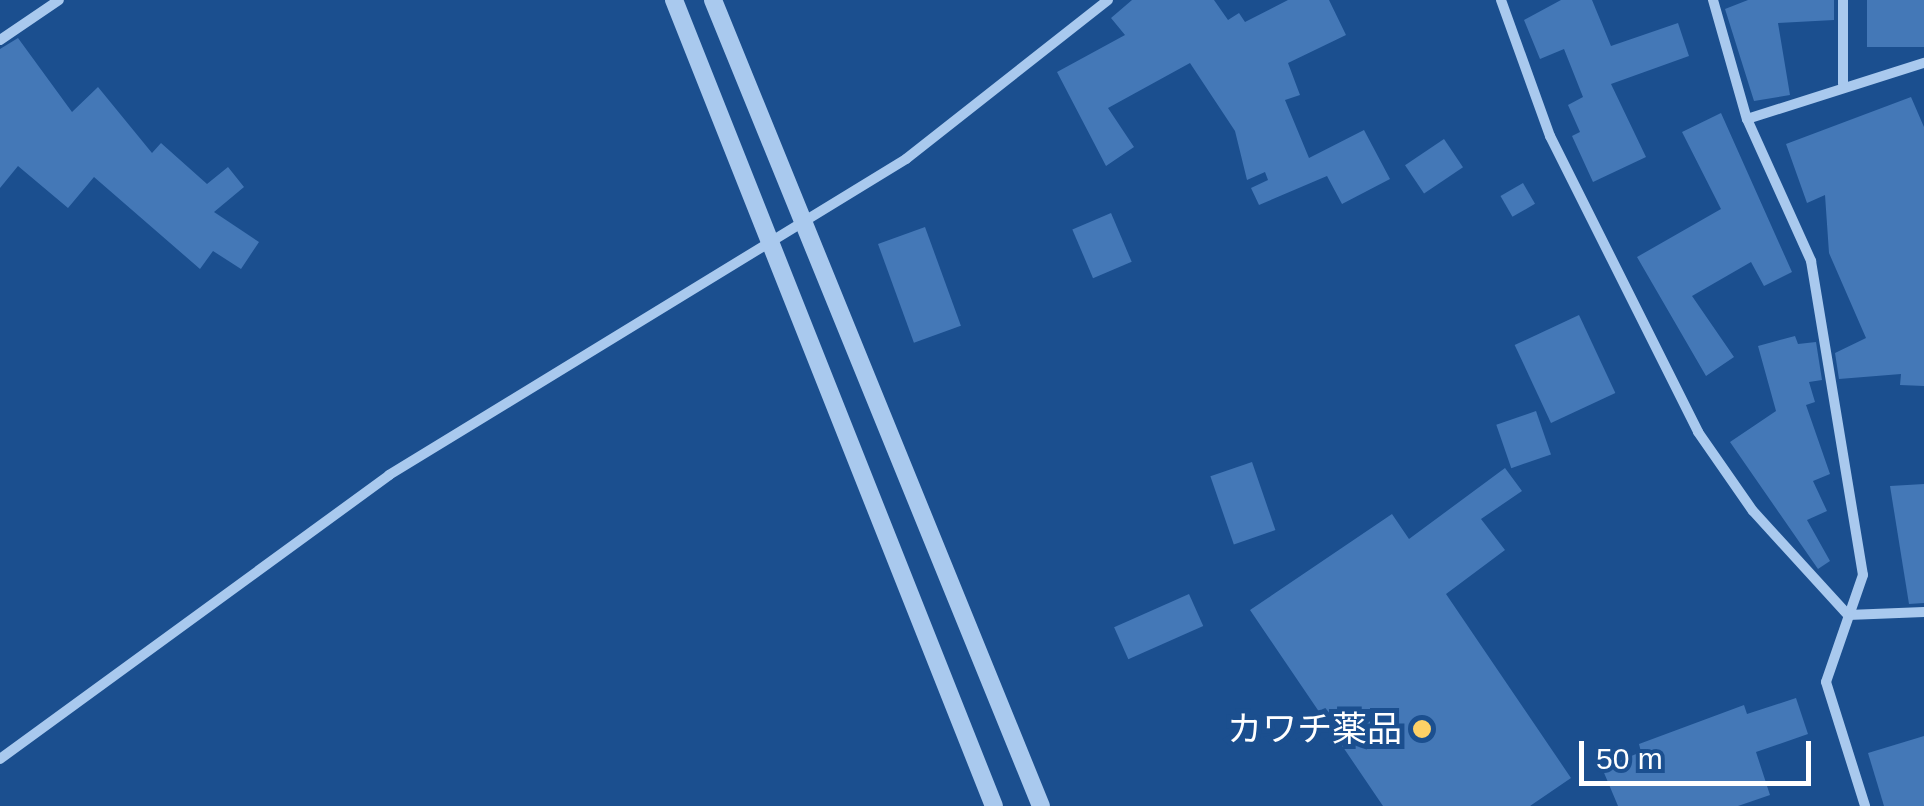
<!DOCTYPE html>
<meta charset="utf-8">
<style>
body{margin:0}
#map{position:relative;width:1924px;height:806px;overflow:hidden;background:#1b4f8f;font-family:Arial,"Noto Sans JP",sans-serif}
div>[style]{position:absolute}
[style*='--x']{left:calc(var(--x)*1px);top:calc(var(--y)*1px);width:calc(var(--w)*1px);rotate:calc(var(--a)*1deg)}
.building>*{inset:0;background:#4478b7;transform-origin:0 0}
.minor>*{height:10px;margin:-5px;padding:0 5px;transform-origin:5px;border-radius:5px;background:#a9c9ee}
.tertiary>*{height:18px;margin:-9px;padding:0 9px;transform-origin:9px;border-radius:9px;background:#a9c9ee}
.dots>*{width:28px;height:28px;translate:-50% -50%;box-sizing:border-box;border:5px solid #1b4f8f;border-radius:50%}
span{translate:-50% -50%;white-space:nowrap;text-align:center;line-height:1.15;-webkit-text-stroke:10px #1b4f8f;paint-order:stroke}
.poi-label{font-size:35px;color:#fff}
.right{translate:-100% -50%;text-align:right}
.scale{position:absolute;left:1579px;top:741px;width:232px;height:45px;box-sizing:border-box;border:5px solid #fff;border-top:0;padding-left:12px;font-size:30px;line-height:35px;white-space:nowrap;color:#fff;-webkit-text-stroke:8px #1b4f8f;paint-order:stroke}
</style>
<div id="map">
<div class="building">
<div style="clip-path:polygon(1132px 0,1214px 0,1228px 20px,1239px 13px,1245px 22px,1288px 0,1329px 0,1346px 35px,1288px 63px,1300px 95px,1285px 100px,1309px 158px,1364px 130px,1390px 179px,1342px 204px,1327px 176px,1259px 205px,1251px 188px,1268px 180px,1265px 172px,1247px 180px,1235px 131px,1190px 63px,1108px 108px,1134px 147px,1106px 166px,1057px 72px,1125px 35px,1111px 18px)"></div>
<div style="clip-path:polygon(1561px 0,1592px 0,1611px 46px,1678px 23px,1689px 56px,1611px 84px,1646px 157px,1593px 182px,1572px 136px,1580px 132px,1568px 105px,1583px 97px,1564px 49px,1540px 59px,1524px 20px)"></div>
<div style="clip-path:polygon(1748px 0,1834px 0,1834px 20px,1778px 23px,1790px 95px,1754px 101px,1725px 9px)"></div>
<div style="left:1867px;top:0;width:57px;height:47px"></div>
<div style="clip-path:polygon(18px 38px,72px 112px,98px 87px,152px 153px,161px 143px,207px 184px,228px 167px,244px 187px,214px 212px,259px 242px,241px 269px,213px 251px,200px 269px,94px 177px,68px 208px,18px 166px,0 188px,0 49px)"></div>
<div style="clip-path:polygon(1911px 97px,1924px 127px,1924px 386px,1900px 385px,1901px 374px,1839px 379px,1835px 353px,1866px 338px,1829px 253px,1825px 195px,1807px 203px,1786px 144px)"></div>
<div style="clip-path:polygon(1721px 113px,1792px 272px,1764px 286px,1751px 262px,1692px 296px,1734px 357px,1706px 376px,1637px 257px,1721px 209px,1682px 132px)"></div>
<div style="left:1444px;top:139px;width:34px;height:47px;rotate:56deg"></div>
<div style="left:1523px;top:183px;width:24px;height:26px;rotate:60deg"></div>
<div style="left:1111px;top:213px;width:53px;height:42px;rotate:67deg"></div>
<div style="left:925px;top:227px;width:105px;height:50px;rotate:70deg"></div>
<div style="left:1579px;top:315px;width:86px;height:71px;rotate:65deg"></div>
<div style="clip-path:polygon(1795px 336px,1798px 344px,1816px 342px,1822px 380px,1809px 382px,1815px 402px,1806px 405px,1830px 474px,1813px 481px,1827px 511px,1807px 520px,1830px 561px,1818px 569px,1730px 442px,1776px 411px,1758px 346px)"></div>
<div style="left:1536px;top:411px;width:46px;height:42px;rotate:71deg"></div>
<div style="left:1252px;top:462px;width:72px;height:44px;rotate:71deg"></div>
<div style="clip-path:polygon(1505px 468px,1522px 491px,1481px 519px,1505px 550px,1446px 594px,1571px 778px,1530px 806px,1383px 806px,1250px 610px,1392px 514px,1409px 539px)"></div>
<div style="clip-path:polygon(1924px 484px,1924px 603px,1909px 604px,1890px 486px)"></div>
<div style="left:1189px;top:594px;width:35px;height:82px;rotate:66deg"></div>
<div style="clip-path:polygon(1796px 698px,1808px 734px,1756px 752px,1770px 795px,1738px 806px,1618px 806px,1602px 768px,1641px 752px,1639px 744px,1744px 705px,1747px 714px)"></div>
<div style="clip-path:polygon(1924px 736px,1924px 806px,1884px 806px,1868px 753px)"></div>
</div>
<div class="minor">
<div style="--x:1501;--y:0;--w:145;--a:70.2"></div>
<div style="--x:1550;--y:136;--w:331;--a:63.4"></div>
<div style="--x:1698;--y:432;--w:96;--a:55.2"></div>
<div style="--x:1753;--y:511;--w:141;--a:47.6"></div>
<div style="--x:1848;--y:615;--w:76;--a:-2.3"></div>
<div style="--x:1713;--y:0;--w:124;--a:74.1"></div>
<div style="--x:1747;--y:119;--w:156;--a:65.7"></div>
<div style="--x:1811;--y:261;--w:318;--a:80.6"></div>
<div style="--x:1863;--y:575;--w:113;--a:109.1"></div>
<div style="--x:1826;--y:682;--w:130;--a:72.5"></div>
<div style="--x:1843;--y:0;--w:84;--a:90"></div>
<div style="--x:0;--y:40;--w:71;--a:-34.1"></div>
<div style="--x:1747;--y:119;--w:186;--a:-17.6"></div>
<div style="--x:0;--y:759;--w:482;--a:-36.1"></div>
<div style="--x:389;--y:475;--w:606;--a:-31.43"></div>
<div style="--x:906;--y:159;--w:257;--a:-38.2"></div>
</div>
<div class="tertiary">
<div style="--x:674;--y:0;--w:867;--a:68.35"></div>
<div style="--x:713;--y:0;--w:870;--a:67.86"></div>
</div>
<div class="dots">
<div style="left:1422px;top:729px;background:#ffd166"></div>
</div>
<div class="poi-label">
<span class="right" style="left:1402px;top:729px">カワチ薬品</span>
</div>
<div class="scale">50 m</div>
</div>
